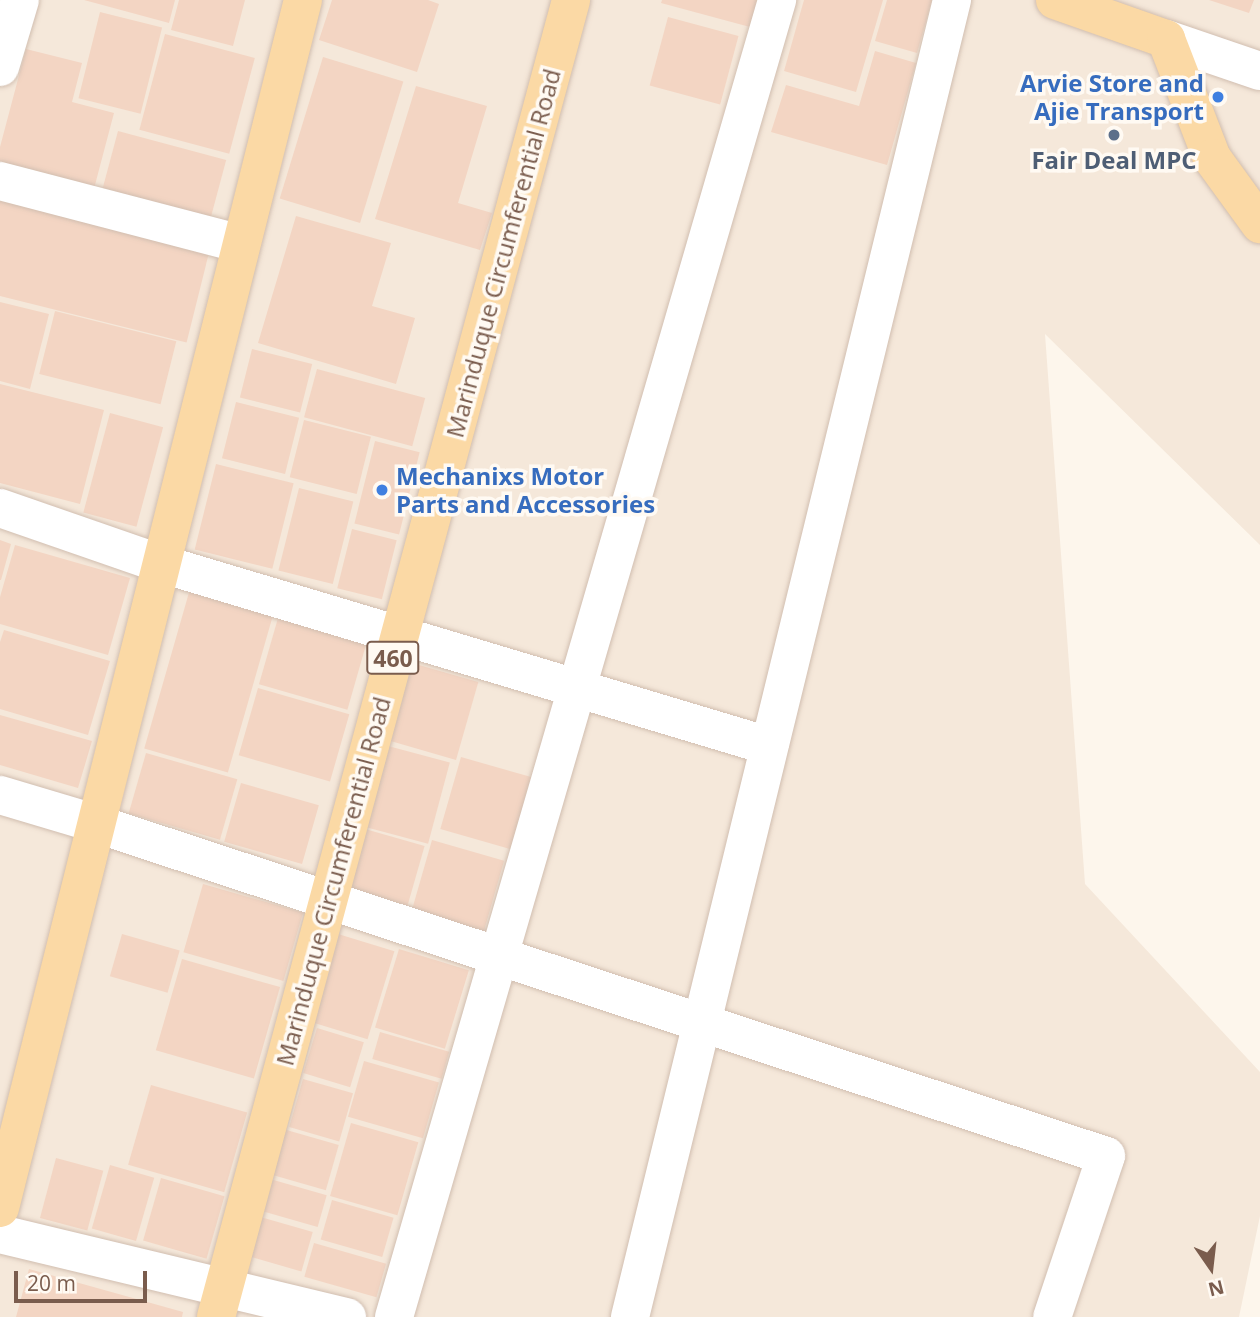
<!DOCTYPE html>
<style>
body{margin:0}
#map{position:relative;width:1260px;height:1317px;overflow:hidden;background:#fdf6ec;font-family:"Open Sans",sans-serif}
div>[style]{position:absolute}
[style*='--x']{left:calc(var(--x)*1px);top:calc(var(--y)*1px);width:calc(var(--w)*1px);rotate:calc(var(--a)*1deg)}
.residential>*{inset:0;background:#f5e8da}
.building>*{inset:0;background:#f3d5c3;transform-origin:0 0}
.roads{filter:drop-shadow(0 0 2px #d1beb0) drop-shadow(0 0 2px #d1beb0)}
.street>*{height:38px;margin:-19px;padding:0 19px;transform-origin:19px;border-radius:19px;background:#fff}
.secondary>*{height:38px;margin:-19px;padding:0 19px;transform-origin:19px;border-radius:19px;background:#fff}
.primary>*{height:38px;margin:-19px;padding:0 19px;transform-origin:19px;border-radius:19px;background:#fbd9a5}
.dots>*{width:19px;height:19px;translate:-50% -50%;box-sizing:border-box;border:4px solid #fffaf3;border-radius:50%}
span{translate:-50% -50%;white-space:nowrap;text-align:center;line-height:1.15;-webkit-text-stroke:7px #fffaf3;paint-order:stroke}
.shield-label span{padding:2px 5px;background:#fffaf3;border:2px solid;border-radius:5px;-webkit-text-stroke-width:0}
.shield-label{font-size:23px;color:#7a5c4d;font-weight:700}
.shop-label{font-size:24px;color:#366cbe;font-weight:700}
.right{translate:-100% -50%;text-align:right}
.left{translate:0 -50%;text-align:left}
.service-label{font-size:24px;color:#4e5e75;font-weight:700}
.street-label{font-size:24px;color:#7a5c4d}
.north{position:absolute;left:1176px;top:1233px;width:70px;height:70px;-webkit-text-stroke:5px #fffaf3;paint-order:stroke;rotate:166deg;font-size:19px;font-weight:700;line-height:28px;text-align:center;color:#7a5c4d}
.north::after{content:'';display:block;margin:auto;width:24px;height:32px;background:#7a5c4d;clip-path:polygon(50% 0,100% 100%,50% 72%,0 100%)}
.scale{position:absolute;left:14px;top:1271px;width:133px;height:32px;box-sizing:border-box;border:4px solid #7a5c4d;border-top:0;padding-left:9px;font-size:21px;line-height:24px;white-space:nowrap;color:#7a5c4d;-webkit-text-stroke:5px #fffaf3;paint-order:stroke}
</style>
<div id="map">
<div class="residential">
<div style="clip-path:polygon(0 0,1260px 0,1260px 545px,1045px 334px,1085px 884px,1260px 1072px,1260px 1216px,1239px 1317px,0 1317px)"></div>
</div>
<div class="building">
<div style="clip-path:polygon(84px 0,175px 0,169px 23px)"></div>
<div style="clip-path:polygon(179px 0,245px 0,233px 46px,171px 30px)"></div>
<div style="clip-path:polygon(332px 0,428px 0,439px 4px,417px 72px,319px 40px)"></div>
<div style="clip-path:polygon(662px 0,757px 0,750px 27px,661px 3px)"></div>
<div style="clip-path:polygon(804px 0,883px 0,856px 92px,784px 71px)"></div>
<div style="clip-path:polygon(887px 0,932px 0,917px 53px,875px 41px)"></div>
<div style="clip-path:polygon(1209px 0,1254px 0,1249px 13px)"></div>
<div style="left:100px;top:12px;width:64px;height:89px;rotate:14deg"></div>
<div style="left:668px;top:17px;width:73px;height:71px;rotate:15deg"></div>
<div style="left:165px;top:34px;width:93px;height:99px;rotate:15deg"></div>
<div style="clip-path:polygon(26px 49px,82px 63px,72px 102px,114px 113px,91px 200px,0 177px,0 147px)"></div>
<div style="clip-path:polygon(875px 51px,916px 63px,887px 165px,771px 132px,786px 85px,859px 106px)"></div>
<div style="left:323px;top:57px;width:84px;height:148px;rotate:17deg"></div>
<div style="clip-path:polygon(416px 86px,487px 106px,458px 203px,492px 213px,480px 250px,375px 219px)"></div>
<div style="left:118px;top:131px;width:112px;height:68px;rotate:15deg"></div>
<div style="left:0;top:198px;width:216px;height:95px;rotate:14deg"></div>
<div style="clip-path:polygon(296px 216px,391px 243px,372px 306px,415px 318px,396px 384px,258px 343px)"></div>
<div style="clip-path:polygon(0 302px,49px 314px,30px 389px,0 381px)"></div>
<div style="left:55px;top:311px;width:125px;height:65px;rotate:14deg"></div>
<div style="left:252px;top:349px;width:62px;height:50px;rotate:14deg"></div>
<div style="left:317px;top:369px;width:112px;height:50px;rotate:15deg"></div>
<div style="clip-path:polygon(0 384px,104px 410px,80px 504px,0 483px)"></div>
<div style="left:236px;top:402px;width:65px;height:58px;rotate:14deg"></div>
<div style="left:110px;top:413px;width:55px;height:103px;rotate:15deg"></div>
<div style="left:304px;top:420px;width:69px;height:59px;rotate:14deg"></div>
<div style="left:375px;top:441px;width:46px;height:85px;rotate:14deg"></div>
<div style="left:216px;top:464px;width:80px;height:88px;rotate:14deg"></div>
<div style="left:299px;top:488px;width:56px;height:85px;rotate:14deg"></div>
<div style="left:352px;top:529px;width:46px;height:61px;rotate:14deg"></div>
<div style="clip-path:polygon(0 540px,11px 544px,1px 580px,0 580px)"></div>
<div style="clip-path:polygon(15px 545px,130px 578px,108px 655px,0 624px,0 597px)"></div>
<div style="left:190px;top:589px;width:87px;height:166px;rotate:16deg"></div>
<div style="left:278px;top:618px;width:92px;height:69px;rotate:16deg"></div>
<div style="clip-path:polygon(4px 630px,110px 661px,88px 735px,0 709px,0 642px)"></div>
<div style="left:412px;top:663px;width:69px;height:81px;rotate:16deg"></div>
<div style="left:258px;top:688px;width:95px;height:70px;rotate:16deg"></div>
<div style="clip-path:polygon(0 715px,92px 741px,78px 788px,0 765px)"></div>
<div style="left:388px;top:746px;width:64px;height:84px;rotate:15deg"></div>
<div style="left:146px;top:753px;width:95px;height:63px;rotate:16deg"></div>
<div style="left:461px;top:757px;width:73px;height:75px;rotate:16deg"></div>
<div style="left:241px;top:783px;width:81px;height:61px;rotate:16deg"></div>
<div style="left:365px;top:829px;width:62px;height:67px;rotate:16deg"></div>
<div style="left:432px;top:840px;width:75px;height:76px;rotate:16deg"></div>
<div style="left:203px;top:884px;width:104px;height:71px;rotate:16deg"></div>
<div style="left:122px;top:934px;width:60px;height:44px;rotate:16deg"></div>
<div style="left:338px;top:934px;width:59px;height:92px;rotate:17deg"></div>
<div style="left:399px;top:949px;width:73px;height:82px;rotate:17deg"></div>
<div style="left:182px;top:959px;width:102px;height:95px;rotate:16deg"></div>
<div style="left:317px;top:1028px;width:49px;height:47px;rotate:17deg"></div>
<div style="left:380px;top:1032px;width:72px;height:28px;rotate:16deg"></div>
<div style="left:364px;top:1061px;width:78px;height:58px;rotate:16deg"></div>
<div style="left:303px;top:1079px;width:52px;height:50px;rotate:16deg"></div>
<div style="left:151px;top:1085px;width:100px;height:83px;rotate:16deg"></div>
<div style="left:351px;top:1123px;width:70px;height:76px;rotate:16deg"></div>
<div style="left:283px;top:1129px;width:58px;height:47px;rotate:16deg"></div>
<div style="left:56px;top:1158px;width:49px;height:62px;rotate:15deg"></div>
<div style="left:110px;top:1165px;width:46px;height:66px;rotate:16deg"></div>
<div style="left:161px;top:1178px;width:66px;height:65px;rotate:16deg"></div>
<div style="left:270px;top:1179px;width:59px;height:33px;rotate:16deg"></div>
<div style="left:332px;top:1200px;width:64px;height:41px;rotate:16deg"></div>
<div style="left:257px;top:1216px;width:58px;height:41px;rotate:16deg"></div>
<div style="left:314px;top:1243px;width:75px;height:35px;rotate:16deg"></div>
<div style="clip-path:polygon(29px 1269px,183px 1312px,182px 1317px,16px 1317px)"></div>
</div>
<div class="roads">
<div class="street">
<div style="--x:0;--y:67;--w:70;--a:-73.4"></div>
<div style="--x:0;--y:181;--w:249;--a:14.6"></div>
<div style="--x:0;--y:508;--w:171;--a:19.1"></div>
<div style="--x:162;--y:564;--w:634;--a:16.69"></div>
<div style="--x:0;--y:795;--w:101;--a:16.6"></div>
<div style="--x:97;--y:824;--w:1062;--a:18.21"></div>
<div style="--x:1106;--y:1156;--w:170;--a:108.5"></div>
<div style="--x:0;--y:1234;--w:357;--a:13.5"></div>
<div style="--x:394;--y:1317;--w:1372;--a:-73.78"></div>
<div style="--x:630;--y:1317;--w:1356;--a:-76.26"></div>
</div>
<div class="secondary">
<div style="--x:1166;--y:39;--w:99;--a:18.8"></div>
</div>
<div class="primary">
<div style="--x:1055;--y:0;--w:118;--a:19.4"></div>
<div style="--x:1166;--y:39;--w:128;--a:68.9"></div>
<div style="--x:1212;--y:158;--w:82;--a:54"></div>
<div style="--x:0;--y:1208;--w:1245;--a:-75.92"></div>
<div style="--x:216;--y:1317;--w:1364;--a:-74.91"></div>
</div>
</div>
<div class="dots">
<div style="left:1218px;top:97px;background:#3f7fe0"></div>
<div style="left:1114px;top:135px;background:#5c6f8a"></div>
<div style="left:382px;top:490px;background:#3f7fe0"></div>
</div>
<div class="shield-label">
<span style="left:393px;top:658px">460</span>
</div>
<div class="shop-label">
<span class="right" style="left:1204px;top:97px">Arvie Store and<br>Ajie Transport</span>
<span class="left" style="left:396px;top:490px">Mechanixs Motor<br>Parts and Accessories</span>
</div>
<div class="service-label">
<span style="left:1114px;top:160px">Fair Deal MPC</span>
</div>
<div class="street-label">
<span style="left:503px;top:253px;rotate:-75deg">Marinduque Circumferential Road</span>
<span style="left:333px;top:881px;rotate:-75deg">Marinduque Circumferential Road</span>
</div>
<div class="north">N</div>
<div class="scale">20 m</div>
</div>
